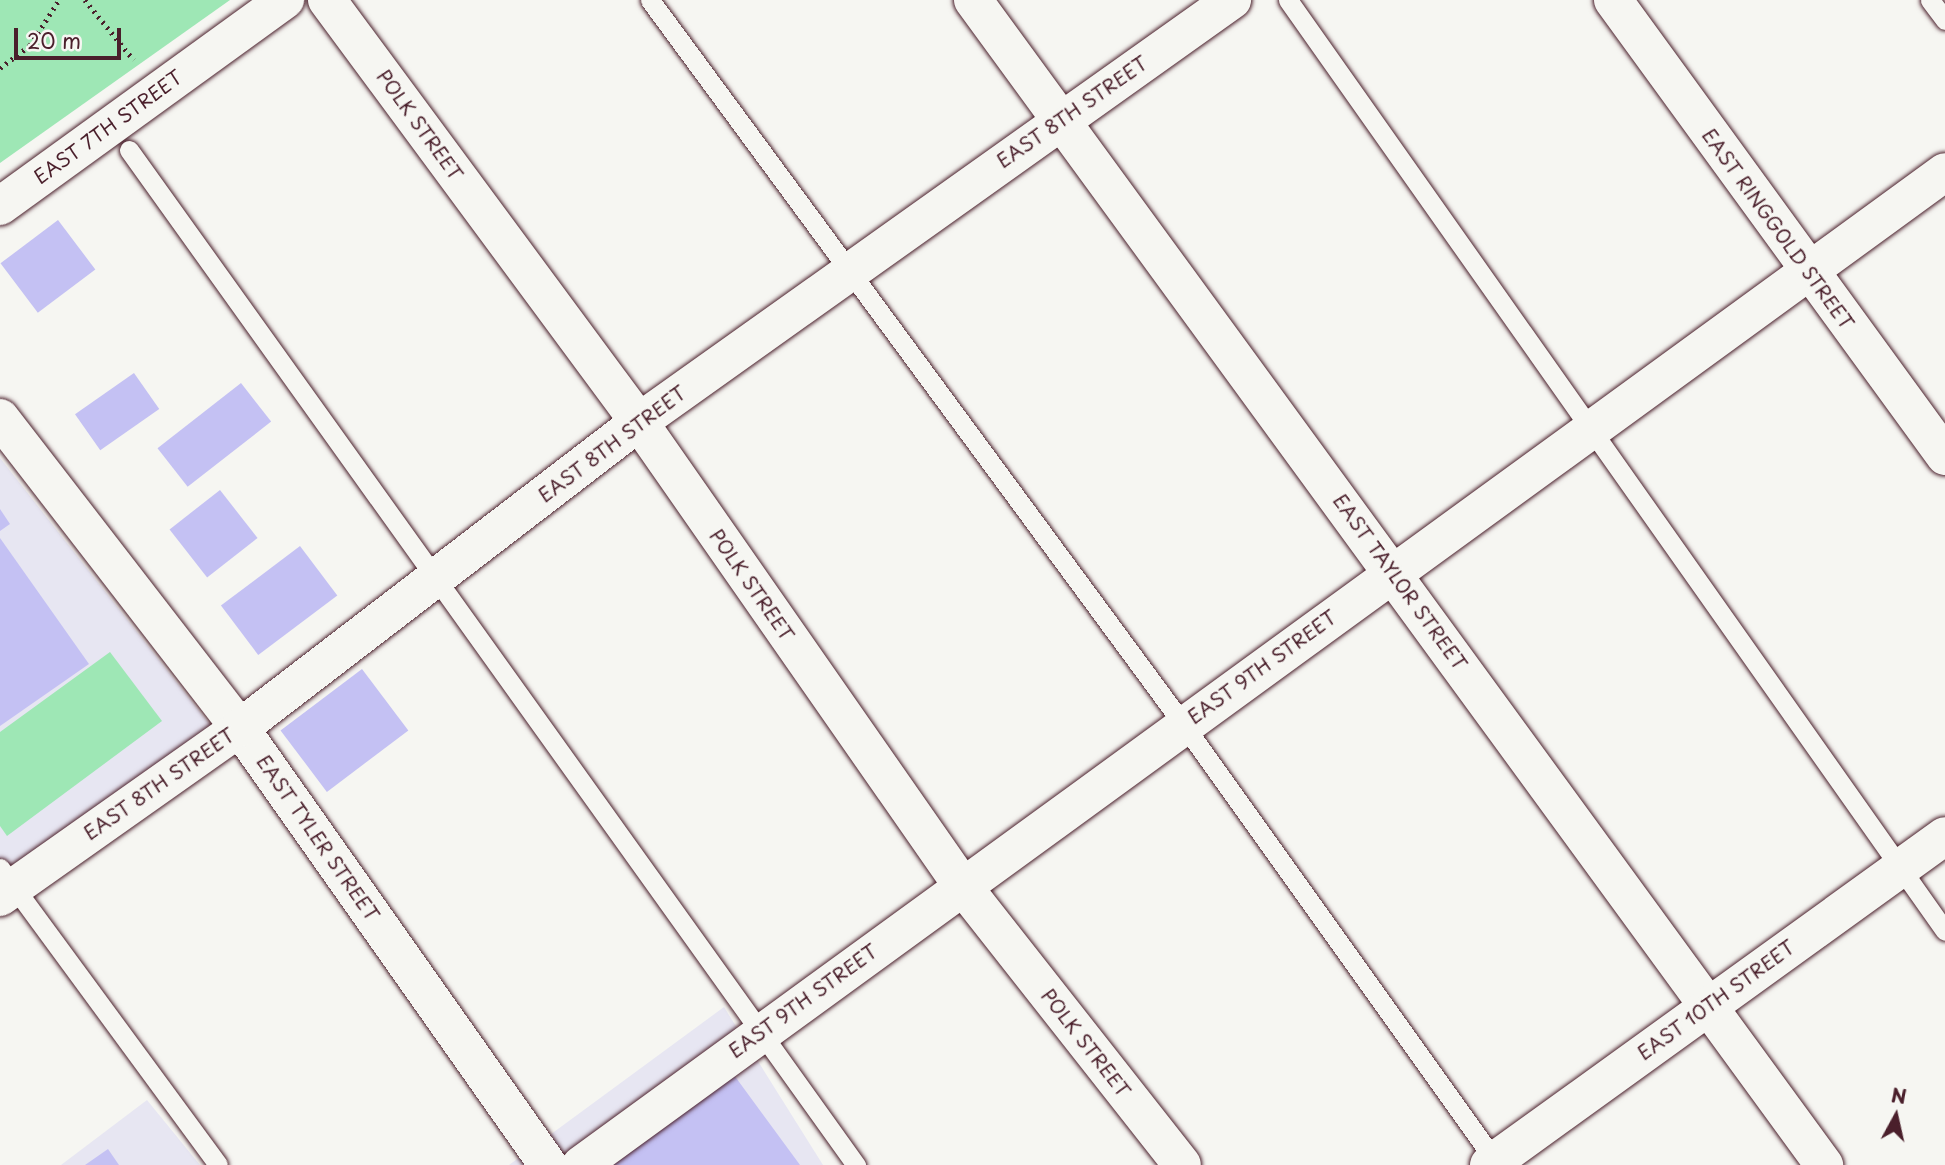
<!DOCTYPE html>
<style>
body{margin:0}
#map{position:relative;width:1945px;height:1165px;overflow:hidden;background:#f6f6f2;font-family:"Playpen Sans",sans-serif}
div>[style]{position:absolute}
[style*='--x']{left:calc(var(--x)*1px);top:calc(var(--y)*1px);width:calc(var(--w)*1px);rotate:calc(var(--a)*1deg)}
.built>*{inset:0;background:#e7e6f2}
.green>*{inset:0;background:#9ee7b5}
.building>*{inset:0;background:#c4c1f3;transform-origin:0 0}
.path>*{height:4.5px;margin-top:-2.25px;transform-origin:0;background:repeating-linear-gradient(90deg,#4a1f2b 0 2px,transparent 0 7px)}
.roads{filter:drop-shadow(0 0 2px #4a1f2b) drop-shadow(0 0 2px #4a1f2b)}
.lane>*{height:19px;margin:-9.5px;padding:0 9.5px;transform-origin:9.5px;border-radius:9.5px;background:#f6f6f2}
.street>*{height:38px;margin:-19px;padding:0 19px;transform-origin:19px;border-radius:19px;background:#f6f6f2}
.secondary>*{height:38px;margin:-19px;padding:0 19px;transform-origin:19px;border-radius:19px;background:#f6f6f2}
span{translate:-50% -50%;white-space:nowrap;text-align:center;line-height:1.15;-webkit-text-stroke:6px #f6f6f2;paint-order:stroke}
.street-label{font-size:19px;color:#4a1f2b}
.north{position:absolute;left:1861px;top:1081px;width:70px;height:70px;-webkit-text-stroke:5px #f6f6f2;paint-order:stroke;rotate:8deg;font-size:19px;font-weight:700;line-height:28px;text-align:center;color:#4a1f2b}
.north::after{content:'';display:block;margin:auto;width:24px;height:32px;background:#4a1f2b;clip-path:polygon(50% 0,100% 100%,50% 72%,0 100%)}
.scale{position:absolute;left:14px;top:28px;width:107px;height:32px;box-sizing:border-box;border:4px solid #4a1f2b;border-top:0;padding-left:9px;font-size:21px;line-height:24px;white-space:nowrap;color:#4a1f2b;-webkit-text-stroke:5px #f6f6f2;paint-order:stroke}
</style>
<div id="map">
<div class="built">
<div style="clip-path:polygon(0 458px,222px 740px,0 914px)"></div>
<div style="clip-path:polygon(724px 1007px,823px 1165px,509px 1165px)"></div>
<div style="clip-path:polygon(147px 1100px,200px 1165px,61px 1165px)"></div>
</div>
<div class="green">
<div style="clip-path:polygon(0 0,230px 0,0 163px)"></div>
<div style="clip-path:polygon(110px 652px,162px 721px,7px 836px,0 826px,0 732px)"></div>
</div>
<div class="building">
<div style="left:58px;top:220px;width:62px;height:72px;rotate:53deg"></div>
<div style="left:134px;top:373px;width:44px;height:72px;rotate:55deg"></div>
<div style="left:241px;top:383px;width:49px;height:106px;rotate:52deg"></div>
<div style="left:220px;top:490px;width:61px;height:64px;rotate:52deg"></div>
<div style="clip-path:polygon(0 509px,10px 524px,0 531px)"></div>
<div style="clip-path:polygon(0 538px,89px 664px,0 726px)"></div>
<div style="left:300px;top:546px;width:62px;height:99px;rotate:53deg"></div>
<div style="left:362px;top:669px;width:77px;height:102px;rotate:53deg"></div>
<div style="clip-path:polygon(734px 1075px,800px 1165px,609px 1165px)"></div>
<div style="clip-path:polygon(108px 1149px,119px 1165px,85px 1165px)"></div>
</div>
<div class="path">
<div style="--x:85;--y:0;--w:77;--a:50.8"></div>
<div style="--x:0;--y:68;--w:38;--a:-37"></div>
<div style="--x:30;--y:45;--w:54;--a:-57.2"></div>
</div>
<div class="roads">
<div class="lane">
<div style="--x:650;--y:0;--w:899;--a:53.64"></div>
<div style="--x:1183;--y:724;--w:542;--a:54.46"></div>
<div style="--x:1288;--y:0;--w:1139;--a:54.79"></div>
<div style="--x:1930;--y:0;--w:25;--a:53"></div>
<div style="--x:129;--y:150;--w:1249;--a:54.39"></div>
<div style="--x:0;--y:868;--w:368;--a:53.7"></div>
</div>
<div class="street">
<div style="--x:327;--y:0;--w:525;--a:53.52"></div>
<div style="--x:639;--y:422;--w:563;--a:55.12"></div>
<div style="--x:961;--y:884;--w:357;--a:51.8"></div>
<div style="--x:973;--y:0;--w:1443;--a:53.85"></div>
<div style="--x:0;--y:418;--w:392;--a:52.3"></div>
<div style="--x:240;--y:728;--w:535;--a:54.82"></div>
<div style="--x:0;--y:897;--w:294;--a:-35.2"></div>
<div style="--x:240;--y:728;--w:503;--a:-37.49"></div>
<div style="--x:639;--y:422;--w:728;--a:-35.44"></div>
<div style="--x:581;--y:1165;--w:1687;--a:-36.05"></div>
</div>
<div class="secondary">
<div style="--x:1613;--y:0;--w:564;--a:53.94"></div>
<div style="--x:0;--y:206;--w:352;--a:-35.9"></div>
<div style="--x:1489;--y:1165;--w:562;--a:-35.81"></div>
</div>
</div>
<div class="street-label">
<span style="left:1072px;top:112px;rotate:-35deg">EAST 8TH STREET</span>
<span style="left:420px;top:125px;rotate:54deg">POLK STREET</span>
<span style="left:108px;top:127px;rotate:-36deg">EAST 7TH STREET</span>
<span style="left:1778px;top:229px;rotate:54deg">EAST RINGGOLD STREET</span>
<span style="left:612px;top:444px;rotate:-37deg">EAST 8TH STREET</span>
<span style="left:1400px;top:582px;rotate:54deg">EAST TAYLOR STREET</span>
<span style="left:752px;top:585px;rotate:55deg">POLK STREET</span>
<span style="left:1262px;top:667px;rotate:-36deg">EAST 9TH STREET</span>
<span style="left:159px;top:784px;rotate:-35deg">EAST 8TH STREET</span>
<span style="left:318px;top:838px;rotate:55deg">EAST TYLER STREET</span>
<span style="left:1716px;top:1000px;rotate:-36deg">EAST 10TH STREET</span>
<span style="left:803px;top:1001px;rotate:-36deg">EAST 9TH STREET</span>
<span style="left:1086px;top:1043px;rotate:52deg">POLK STREET</span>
</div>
<div class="north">N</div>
<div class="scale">20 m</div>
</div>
